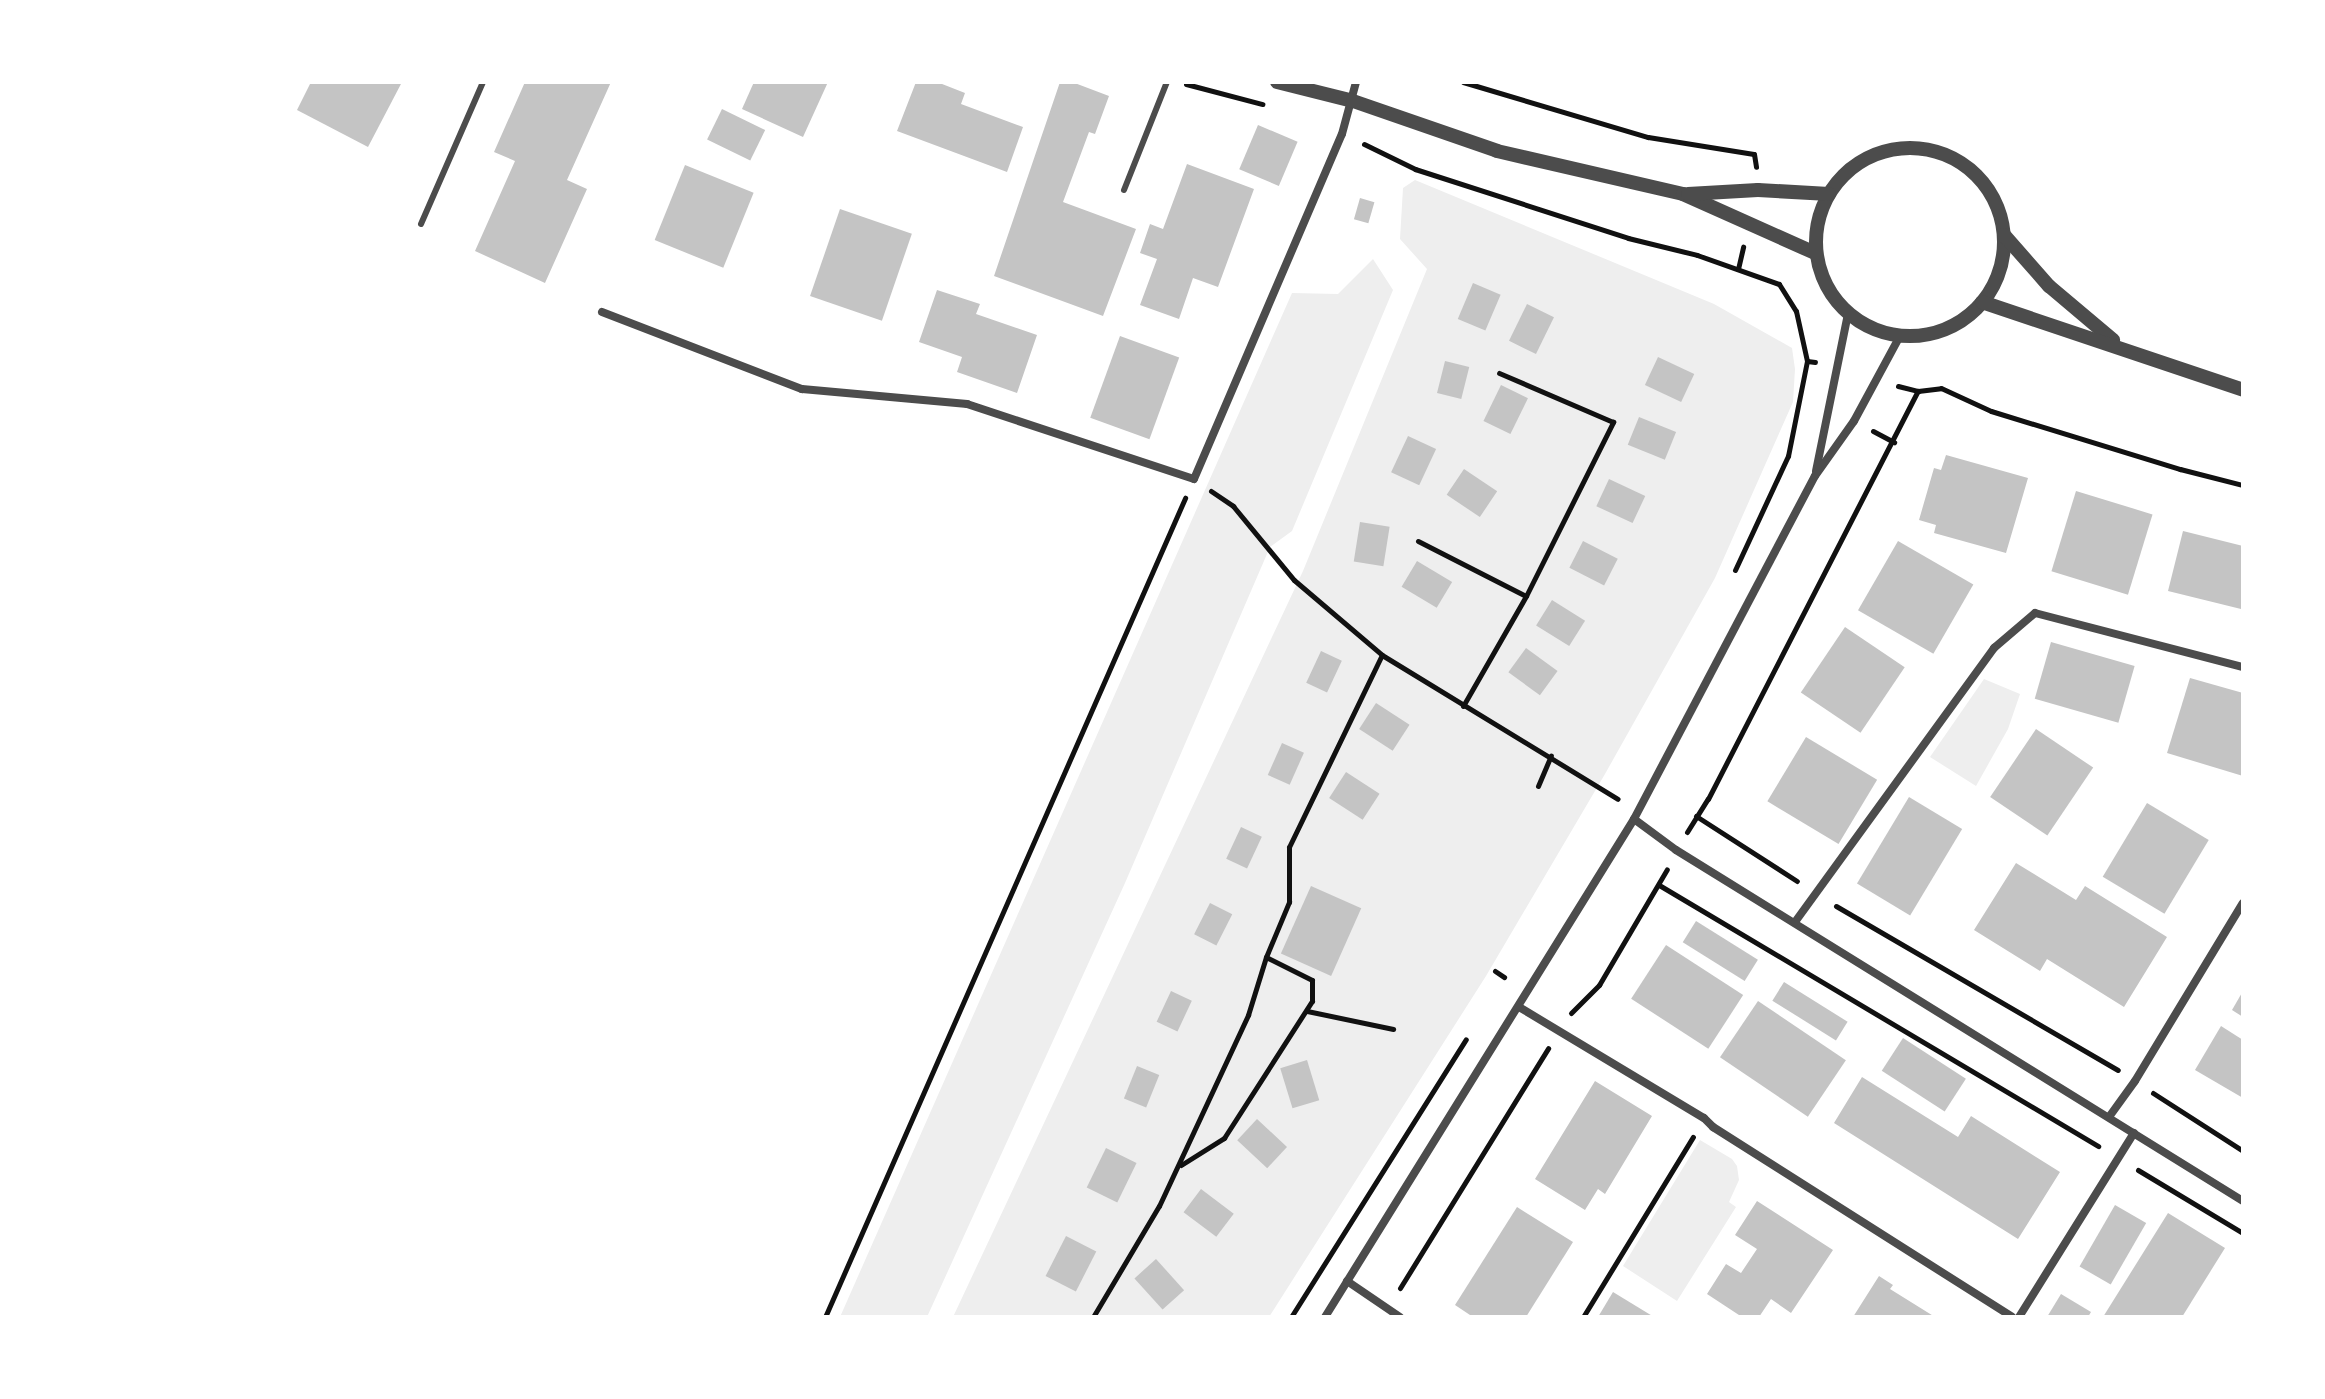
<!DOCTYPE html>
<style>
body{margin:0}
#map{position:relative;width:2325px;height:1399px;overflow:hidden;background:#fff;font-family:"Libre Baskerville",serif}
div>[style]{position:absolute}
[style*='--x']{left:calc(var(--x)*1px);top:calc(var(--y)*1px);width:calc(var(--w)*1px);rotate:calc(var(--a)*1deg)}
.green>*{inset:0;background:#eee}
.building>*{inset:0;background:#c4c4c4;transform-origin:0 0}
.path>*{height:5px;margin:-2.5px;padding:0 2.5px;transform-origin:2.5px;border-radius:2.5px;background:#111}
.service>*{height:6px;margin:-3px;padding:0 3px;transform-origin:3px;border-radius:3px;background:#4c4c4c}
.minor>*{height:8px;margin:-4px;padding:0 4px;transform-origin:4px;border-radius:4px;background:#4c4c4c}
.tertiary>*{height:14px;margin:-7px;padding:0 7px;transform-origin:7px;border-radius:7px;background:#4c4c4c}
.tertiary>.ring{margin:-7px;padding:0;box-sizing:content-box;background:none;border:14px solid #4c4c4c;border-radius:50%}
span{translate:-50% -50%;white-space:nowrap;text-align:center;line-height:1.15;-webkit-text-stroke:7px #fff;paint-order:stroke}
.frame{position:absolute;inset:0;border:84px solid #fff;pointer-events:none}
</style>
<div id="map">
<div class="green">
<div style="clip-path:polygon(1415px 180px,1714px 304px,1792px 348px,1795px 369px,1793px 402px,1715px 578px,1605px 774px,1486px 976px,1269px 1317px,953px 1317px,1303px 571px,1427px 269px,1400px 239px,1403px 188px)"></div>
<div style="clip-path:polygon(1373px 259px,1393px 290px,1292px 531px,1270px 547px,1125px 883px,927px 1317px,840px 1317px,1292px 293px,1338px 294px)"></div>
<div style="clip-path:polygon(1984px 679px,2020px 694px,2008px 729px,1976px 786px,1930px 757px)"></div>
<div style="clip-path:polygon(1700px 1140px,1732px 1159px,1737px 1166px,1739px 1180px,1729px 1202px,1736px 1207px,1677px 1301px,1623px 1266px)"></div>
</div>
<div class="building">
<div style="clip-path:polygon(311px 82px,402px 82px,368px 147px,297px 110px)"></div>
<div style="clip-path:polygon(525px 82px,611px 82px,567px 180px,587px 189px,545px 283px,475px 251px,515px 161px,494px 152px)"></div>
<div style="clip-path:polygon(754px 82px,828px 82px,803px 137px,742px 109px)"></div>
<div style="clip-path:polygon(916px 82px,937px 82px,965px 93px,961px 104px,1023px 127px,1007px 172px,897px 131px)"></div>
<div style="clip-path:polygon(1060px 82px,1072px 82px,1109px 96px,1095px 134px,1089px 132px,1063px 202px,1136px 229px,1103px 316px,994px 276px)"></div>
<div style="left:722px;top:109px;width:48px;height:34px;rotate:26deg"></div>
<div style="left:1258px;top:125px;width:43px;height:48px;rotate:23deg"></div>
<div style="clip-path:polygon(1187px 164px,1254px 189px,1218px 287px,1193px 278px,1179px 319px,1140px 305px,1157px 259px,1140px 253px,1150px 224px,1163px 229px)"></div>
<div style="left:685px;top:165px;width:74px;height:81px;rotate:22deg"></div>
<div style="left:1360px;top:198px;width:15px;height:22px;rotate:16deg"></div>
<div style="left:840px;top:209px;width:76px;height:92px;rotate:19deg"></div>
<div style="left:1473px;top:283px;width:30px;height:39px;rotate:23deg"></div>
<div style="clip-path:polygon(937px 290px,980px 304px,976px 314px,1037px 335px,1017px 393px,957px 372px,962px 357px,919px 342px)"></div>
<div style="left:1527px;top:304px;width:30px;height:41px;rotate:26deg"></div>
<div style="left:1120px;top:336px;width:63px;height:87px;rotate:20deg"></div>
<div style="left:1658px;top:357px;width:40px;height:31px;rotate:25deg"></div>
<div style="left:1445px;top:361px;width:25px;height:33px;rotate:14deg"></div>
<div style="left:1501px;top:385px;width:30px;height:40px;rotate:26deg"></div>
<div style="left:1639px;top:417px;width:40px;height:30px;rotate:22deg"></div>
<div style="left:1408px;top:436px;width:31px;height:40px;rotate:25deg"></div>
<div style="clip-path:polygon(1946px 455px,2028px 478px,2006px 553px,1934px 533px,1936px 525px,1919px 520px,1934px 468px,1941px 470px)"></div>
<div style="left:1464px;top:469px;width:40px;height:31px;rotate:34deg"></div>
<div style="left:1609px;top:479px;width:40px;height:30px;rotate:25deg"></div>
<div style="left:2076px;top:491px;width:80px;height:84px;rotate:17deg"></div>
<div style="left:1360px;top:522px;width:30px;height:40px;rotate:9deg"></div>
<div style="clip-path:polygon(2183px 531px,2243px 546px,2241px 609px,2168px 591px)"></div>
<div style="left:1583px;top:541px;width:39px;height:30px;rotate:27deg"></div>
<div style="left:1898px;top:541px;width:87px;height:80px;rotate:30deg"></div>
<div style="left:1417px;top:561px;width:41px;height:30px;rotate:31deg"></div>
<div style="left:1552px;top:600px;width:39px;height:30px;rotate:32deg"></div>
<div style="left:1845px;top:627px;width:72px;height:79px;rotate:34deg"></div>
<div style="left:2051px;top:642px;width:87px;height:59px;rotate:16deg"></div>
<div style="left:1526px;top:648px;width:39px;height:30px;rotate:36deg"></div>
<div style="left:1321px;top:651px;width:23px;height:35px;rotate:25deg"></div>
<div style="clip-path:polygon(2190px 678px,2243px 693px,2243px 776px,2167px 753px)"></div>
<div style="left:1376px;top:703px;width:40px;height:31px;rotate:33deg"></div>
<div style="left:2036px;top:729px;width:69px;height:82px;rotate:34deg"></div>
<div style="left:1806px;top:737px;width:83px;height:75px;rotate:31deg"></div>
<div style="left:1282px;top:743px;width:24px;height:35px;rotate:24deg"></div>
<div style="left:1346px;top:772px;width:40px;height:31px;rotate:33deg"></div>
<div style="left:1909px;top:797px;width:62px;height:101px;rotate:31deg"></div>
<div style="left:2147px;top:803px;width:72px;height:86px;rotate:31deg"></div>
<div style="left:1241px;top:827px;width:23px;height:35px;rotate:25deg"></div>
<div style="clip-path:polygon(2016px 863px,2076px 900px,2085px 886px,2167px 937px,2124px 1007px,2047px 959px,2040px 971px,1974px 930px)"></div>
<div style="left:1311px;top:886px;width:55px;height:74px;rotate:24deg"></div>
<div style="left:1210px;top:903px;width:25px;height:35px;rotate:27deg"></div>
<div style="left:1696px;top:921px;width:73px;height:25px;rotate:32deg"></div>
<div style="left:1666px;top:945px;width:92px;height:64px;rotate:33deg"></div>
<div style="left:1784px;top:982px;width:75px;height:22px;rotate:32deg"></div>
<div style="left:1171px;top:991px;width:23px;height:34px;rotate:25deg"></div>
<div style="clip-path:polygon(2243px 991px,2243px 1017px,2232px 1010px)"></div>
<div style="left:1758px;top:1001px;width:106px;height:68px;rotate:34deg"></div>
<div style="clip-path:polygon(2221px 1026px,2243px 1040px,2243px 1098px,2195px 1070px)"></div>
<div style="left:1903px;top:1038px;width:75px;height:39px;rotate:33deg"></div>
<div style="left:1307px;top:1060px;width:42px;height:28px;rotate:73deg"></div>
<div style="left:1137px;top:1066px;width:24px;height:35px;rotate:22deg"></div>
<div style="clip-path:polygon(1862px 1077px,1958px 1137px,1971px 1116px,2060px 1172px,2018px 1239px,1834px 1123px)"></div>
<div style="clip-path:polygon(1595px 1081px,1652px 1116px,1605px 1194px,1598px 1189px,1585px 1210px,1535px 1179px)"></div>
<div style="left:1257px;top:1119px;width:41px;height:29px;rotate:43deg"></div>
<div style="left:1106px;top:1148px;width:34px;height:44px;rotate:26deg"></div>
<div style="left:1201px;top:1189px;width:41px;height:29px;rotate:37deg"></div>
<div style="clip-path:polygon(1757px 1201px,1833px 1250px,1791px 1313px,1771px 1299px,1759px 1317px,1742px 1317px,1707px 1294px,1726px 1264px,1741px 1273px,1757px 1249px,1735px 1235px)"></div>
<div style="left:2115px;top:1205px;width:36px;height:71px;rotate:30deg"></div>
<div style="clip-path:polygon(1517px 1207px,1573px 1242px,1526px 1317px,1473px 1317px,1455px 1305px)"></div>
<div style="clip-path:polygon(2168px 1213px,2225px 1248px,2182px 1317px,2103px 1317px)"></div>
<div style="left:1066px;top:1236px;width:34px;height:45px;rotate:27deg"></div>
<div style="left:1156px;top:1259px;width:42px;height:29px;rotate:48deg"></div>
<div style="clip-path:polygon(1879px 1276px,1893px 1285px,1890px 1289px,1935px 1317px,1853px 1317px)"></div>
<div style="clip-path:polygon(1613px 1292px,1654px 1317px,1598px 1317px)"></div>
<div style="clip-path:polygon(2061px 1294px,2091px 1312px,2088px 1317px,2047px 1317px)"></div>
</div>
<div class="path">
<div style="--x:1463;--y:82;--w:193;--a:16.6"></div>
<div style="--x:1648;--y:137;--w:107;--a:9.1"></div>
<div style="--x:1754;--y:154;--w:13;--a:81"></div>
<div style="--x:1186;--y:84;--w:79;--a:14.7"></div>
<div style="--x:1364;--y:144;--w:57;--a:26.1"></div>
<div style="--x:1415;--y:169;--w:224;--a:17.9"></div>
<div style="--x:1628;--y:238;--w:71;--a:13.8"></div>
<div style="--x:1697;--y:255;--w:87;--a:19.5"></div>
<div style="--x:1779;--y:284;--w:32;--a:58"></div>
<div style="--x:1796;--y:311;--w:51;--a:77.6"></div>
<div style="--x:1807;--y:361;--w:8;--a:7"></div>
<div style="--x:1738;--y:269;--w:23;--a:-77"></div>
<div style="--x:1898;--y:386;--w:21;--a:14"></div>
<div style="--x:1918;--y:391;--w:23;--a:-7"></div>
<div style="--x:1941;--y:388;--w:55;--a:24.7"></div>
<div style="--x:1991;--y:411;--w:198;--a:17.1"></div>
<div style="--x:2180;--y:469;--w:65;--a:14.3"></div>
<div style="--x:1873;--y:431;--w:24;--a:28"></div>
<div style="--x:1211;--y:491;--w:27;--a:34"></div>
<div style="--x:1233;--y:506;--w:96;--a:50.5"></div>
<div style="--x:1294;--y:580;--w:116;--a:40.4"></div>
<div style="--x:1382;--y:655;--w:276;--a:31.4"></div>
<div style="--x:1418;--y:541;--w:121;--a:27"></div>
<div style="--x:1735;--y:570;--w:126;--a:-65.1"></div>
<div style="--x:1788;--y:456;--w:97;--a:-78.7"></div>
<div style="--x:1463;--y:706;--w:127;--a:-60.2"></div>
<div style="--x:1526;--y:596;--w:195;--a:-63.4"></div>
<div style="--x:1613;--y:422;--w:124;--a:-156.7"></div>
<div style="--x:1538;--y:786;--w:33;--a:-67"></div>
<div style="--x:1696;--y:816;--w:120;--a:32.8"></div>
<div style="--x:1687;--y:832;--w:39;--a:-58"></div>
<div style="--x:1708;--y:799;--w:459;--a:-62.8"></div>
<div style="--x:1659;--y:885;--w:511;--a:30.73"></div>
<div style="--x:1836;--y:906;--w:326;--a:30.2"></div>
<div style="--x:1495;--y:971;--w:11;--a:34"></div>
<div style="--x:1307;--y:1011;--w:88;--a:11.8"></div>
<div style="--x:1571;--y:1013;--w:40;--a:-45"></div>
<div style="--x:1599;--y:985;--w:134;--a:-59.6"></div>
<div style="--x:2153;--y:1093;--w:107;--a:32.8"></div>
<div style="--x:1181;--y:1165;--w:51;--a:-32.1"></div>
<div style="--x:1224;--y:1138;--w:163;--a:-57.3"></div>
<div style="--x:1312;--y:1001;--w:21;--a:-90"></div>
<div style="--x:1312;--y:980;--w:51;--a:-153.4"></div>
<div style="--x:2138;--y:1170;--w:122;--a:31"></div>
<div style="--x:1400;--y:1288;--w:282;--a:-58.3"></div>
<div style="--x:825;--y:1317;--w:895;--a:-66.27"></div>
<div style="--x:1093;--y:1317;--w:129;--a:-59.3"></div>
<div style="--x:1159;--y:1206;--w:211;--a:-65"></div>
<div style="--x:1248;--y:1015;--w:61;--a:-72.8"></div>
<div style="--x:1266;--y:957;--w:60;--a:-67.3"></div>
<div style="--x:1289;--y:902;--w:55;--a:-90"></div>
<div style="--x:1289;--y:847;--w:213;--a:-64.2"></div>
<div style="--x:1291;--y:1317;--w:328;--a:-57.8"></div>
<div style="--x:1583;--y:1317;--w:211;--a:-58.6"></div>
</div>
<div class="service">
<div style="--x:1124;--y:190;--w:116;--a:-68.3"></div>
<div style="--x:421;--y:224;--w:155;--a:-66.4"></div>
</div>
<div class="minor">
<div style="--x:602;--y:312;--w:214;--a:21.1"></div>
<div style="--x:802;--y:389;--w:166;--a:5.2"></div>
<div style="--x:967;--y:404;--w:239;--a:18.3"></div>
<div style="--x:1194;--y:479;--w:375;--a:-66.8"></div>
<div style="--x:1342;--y:134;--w:54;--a:-74.9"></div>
<div style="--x:1816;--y:471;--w:160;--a:-78.5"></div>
<div style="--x:1634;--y:819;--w:52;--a:36.4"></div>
<div style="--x:1676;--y:850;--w:667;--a:31.76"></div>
<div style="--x:1795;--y:922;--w:339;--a:-54"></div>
<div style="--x:1994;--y:648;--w:54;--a:-40.5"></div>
<div style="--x:2035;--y:613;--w:215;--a:14.6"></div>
<div style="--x:1519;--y:1007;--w:216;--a:31"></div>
<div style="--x:1704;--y:1118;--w:13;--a:45"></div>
<div style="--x:1713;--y:1127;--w:354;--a:32.4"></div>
<div style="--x:2109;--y:1117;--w:44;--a:-54.2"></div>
<div style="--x:2135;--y:1081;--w:208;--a:-58.8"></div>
<div style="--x:1347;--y:1281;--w:64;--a:34.2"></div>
<div style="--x:1325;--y:1317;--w:586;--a:-58.18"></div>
<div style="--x:1634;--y:819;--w:388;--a:-62.2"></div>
<div style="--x:1815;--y:476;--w:67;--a:-54.7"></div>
<div style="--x:1854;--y:421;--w:97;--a:-61.6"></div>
<div style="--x:2019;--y:1317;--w:217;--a:-58"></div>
</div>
<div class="tertiary">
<div style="--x:1277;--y:82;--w:78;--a:14"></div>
<div style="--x:1353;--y:101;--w:152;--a:19.1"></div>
<div style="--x:1497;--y:151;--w:191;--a:13"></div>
<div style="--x:1683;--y:194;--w:145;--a:24.1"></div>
<div class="ring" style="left:1816px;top:148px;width:174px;height:174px"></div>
<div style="--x:1688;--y:194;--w:70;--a:-3.3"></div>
<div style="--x:1758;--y:190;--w:71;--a:3.2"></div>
<div style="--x:2004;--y:235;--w:68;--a:48.6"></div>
<div style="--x:2049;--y:286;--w:84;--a:40.2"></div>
<div style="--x:1982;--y:302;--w:275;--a:18.6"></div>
</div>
<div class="frame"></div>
</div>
